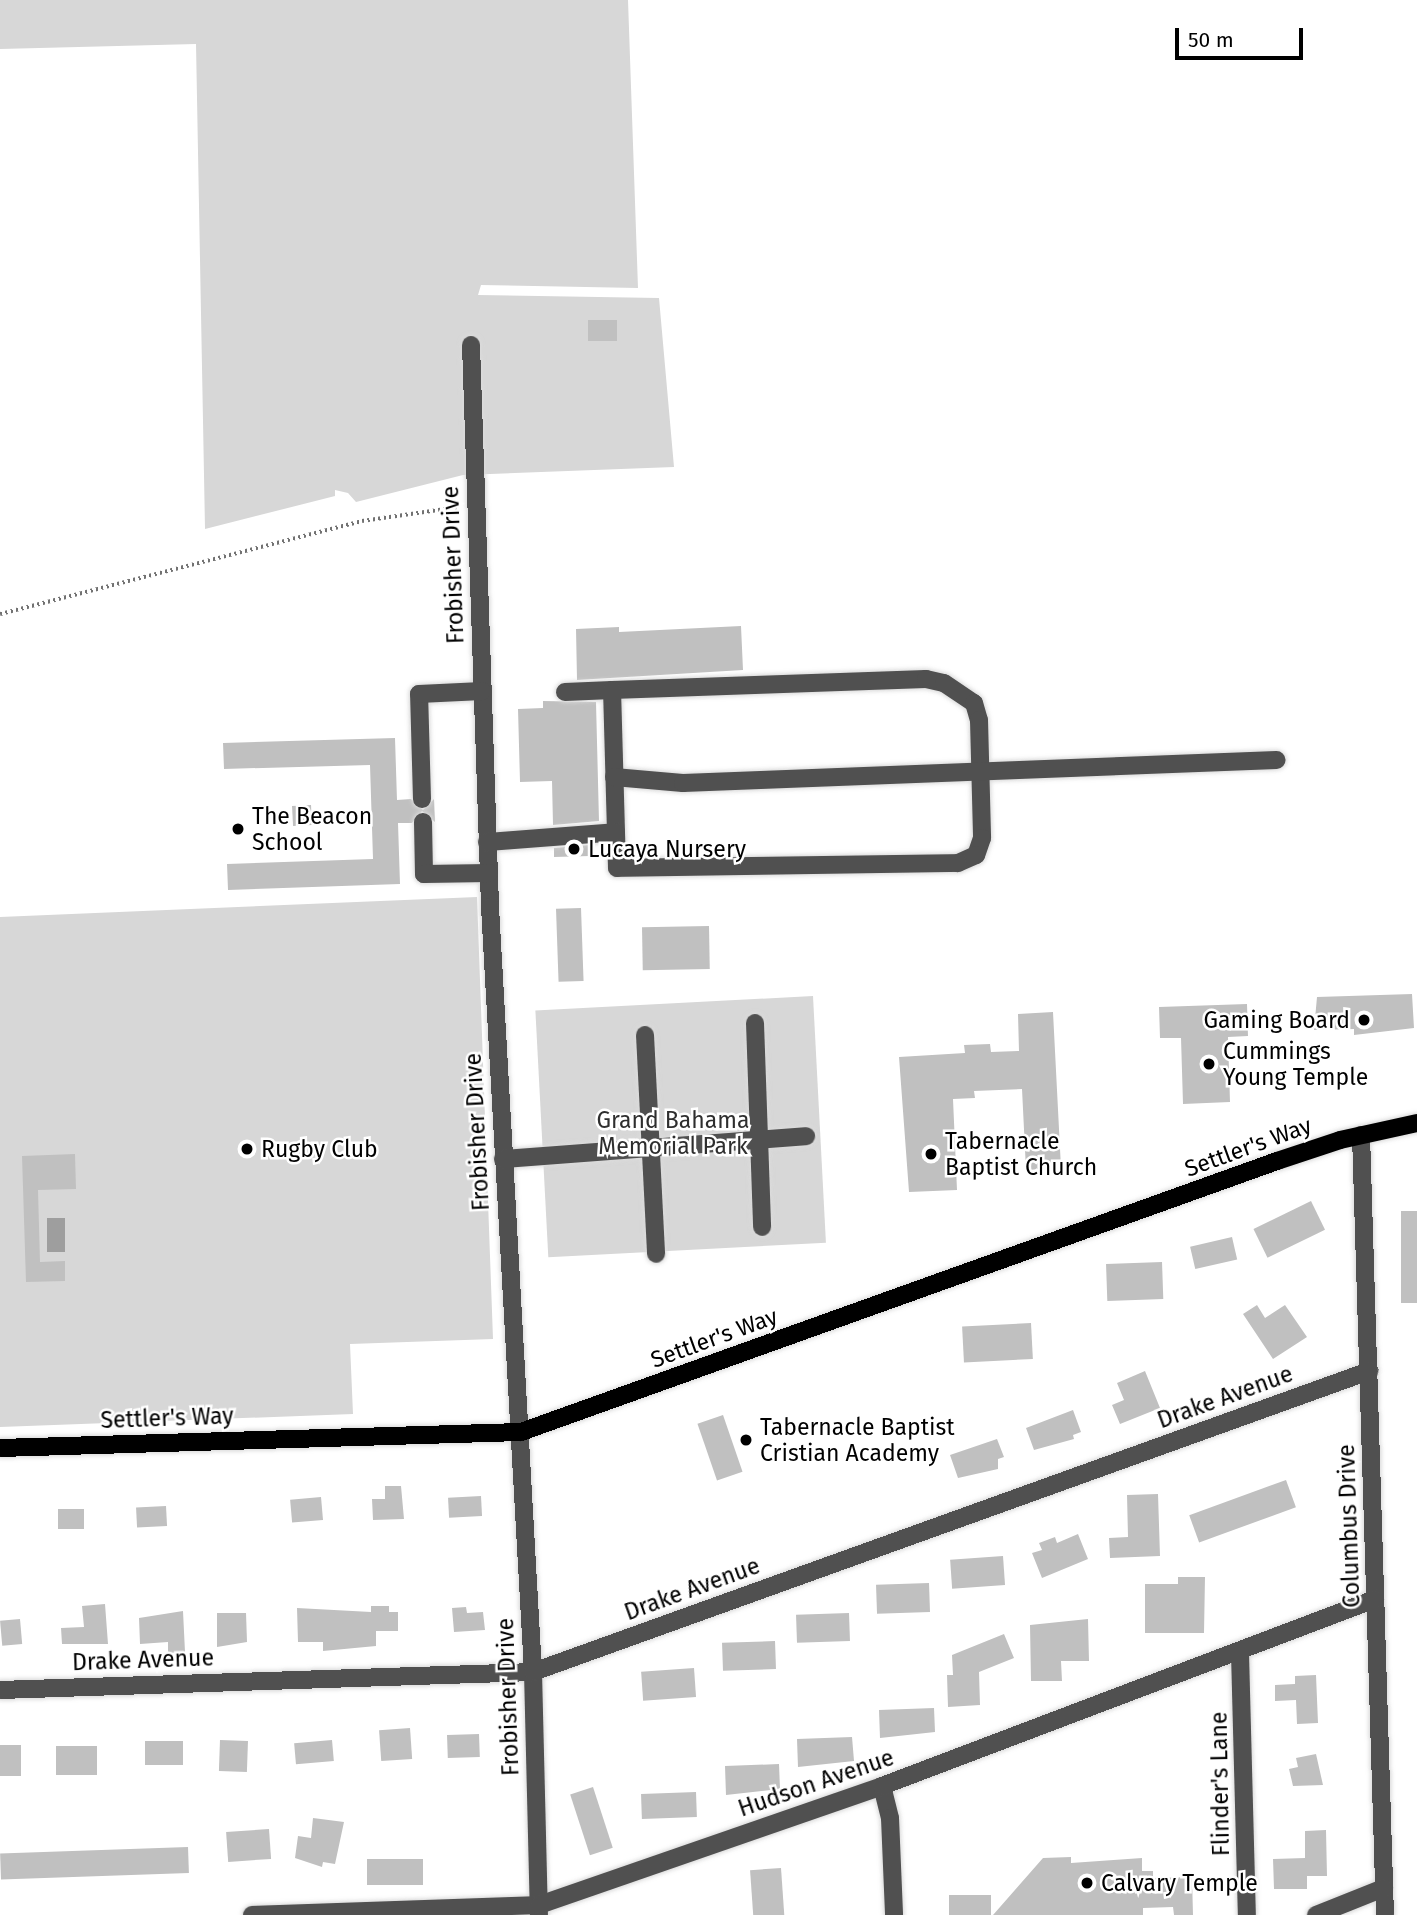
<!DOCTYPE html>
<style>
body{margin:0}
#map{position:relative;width:1417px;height:1915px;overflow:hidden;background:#fff;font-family:"Fira Sans",sans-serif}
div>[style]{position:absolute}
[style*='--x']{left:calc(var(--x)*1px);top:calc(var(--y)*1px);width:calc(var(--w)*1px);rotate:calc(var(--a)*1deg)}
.green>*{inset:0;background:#d7d7d7;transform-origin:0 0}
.water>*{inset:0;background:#9e9e9e;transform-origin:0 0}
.building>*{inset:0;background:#c0c0c0;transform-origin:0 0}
.path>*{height:3.5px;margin-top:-1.75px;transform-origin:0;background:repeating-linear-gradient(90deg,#727272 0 2px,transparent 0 5.5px)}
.roads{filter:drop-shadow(0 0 2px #dbdbdb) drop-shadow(0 0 2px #dbdbdb)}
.minor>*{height:18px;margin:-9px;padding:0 9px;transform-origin:9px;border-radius:9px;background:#505050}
.major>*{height:18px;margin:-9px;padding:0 9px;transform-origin:9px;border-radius:9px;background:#000}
.dots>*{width:19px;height:19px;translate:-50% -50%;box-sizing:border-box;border:4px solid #fff;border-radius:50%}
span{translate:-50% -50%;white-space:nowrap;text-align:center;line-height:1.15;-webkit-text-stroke:5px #fff;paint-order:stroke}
.street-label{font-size:23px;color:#000}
.poi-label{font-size:23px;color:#000}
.left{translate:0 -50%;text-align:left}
.right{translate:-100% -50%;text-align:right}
.park-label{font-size:23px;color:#2e2e2e}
.scale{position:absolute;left:1175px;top:28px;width:128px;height:32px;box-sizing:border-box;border:4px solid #000;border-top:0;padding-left:9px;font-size:21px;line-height:24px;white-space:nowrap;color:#000;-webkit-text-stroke:5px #fff;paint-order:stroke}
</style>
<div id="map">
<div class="green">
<div style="clip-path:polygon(0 0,628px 0,638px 288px,481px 285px,478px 295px,659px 298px,674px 467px,463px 475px,356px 502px,348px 493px,335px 490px,335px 496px,205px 529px,196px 44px,0 49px)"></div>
<div style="clip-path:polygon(477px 897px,493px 1339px,350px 1344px,353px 1414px,0 1427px,0 917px)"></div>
<div style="left:813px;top:996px;width:247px;height:278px;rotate:87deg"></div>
</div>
<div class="water">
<div style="left:65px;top:1218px;width:34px;height:18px;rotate:90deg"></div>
</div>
<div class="building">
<div style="left:588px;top:320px;width:29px;height:21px"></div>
<div style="clip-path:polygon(741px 626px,743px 670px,577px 680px,576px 629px,619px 627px,619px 632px)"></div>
<div style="clip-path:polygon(543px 701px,596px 702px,599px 821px,553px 825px,552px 781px,520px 782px,518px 709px,543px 708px)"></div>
<div style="clip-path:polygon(395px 738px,397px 800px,411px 799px,423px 810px,434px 799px,435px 822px,422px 811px,412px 823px,398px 823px,400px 884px,228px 890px,227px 864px,373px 859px,370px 765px,224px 769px,223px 743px)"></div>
<div style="left:311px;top:805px;width:20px;height:19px;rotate:87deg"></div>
<div style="clip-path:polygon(589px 845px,590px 856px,554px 857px,554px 848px)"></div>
<div style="left:581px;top:908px;width:73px;height:25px;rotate:88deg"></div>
<div style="left:709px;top:926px;width:43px;height:67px;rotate:89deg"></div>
<div style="clip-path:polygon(1412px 994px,1414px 1028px,1354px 1035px,1354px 1029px,1314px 1030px,1317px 997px)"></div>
<div style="clip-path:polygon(1247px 1004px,1248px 1036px,1228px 1037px,1230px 1102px,1183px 1104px,1181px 1038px,1160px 1038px,1159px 1007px)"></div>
<div style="clip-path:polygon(1053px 1012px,1061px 1168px,1026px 1170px,1022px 1089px,974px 1091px,975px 1098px,953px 1099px,957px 1190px,909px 1192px,899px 1057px,965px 1053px,964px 1045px,990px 1044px,991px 1052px,1019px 1051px,1018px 1014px)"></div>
<div style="clip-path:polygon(75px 1154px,76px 1189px,38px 1190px,40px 1262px,65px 1261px,65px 1281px,26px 1282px,22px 1156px)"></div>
<div style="left:1311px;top:1201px;width:32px;height:64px;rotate:64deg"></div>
<div style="left:1401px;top:1211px;width:16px;height:92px"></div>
<div style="left:1232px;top:1237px;width:23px;height:43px;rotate:77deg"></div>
<div style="left:1162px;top:1262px;width:37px;height:56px;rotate:88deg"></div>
<div style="clip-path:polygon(1257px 1305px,1265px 1318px,1285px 1305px,1307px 1337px,1273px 1359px,1243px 1314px)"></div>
<div style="left:1031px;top:1323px;width:36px;height:69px;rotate:87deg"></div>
<div style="clip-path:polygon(1145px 1371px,1160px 1408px,1120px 1424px,1112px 1405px,1124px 1400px,1117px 1383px)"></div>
<div style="clip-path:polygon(1073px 1410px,1081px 1432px,1073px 1435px,1074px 1439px,1034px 1450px,1026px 1428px)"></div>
<div style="left:723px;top:1415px;width:60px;height:27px;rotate:71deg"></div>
<div style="clip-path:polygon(997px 1439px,1004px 1457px,998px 1459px,998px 1469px,958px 1478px,950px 1455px)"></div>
<div style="left:1286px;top:1480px;width:29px;height:103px;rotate:70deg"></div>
<div style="clip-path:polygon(385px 1486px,401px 1486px,404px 1519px,373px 1520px,372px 1499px,385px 1499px)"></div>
<div style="clip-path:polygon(1158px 1494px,1160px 1556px,1110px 1558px,1109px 1538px,1128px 1537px,1127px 1495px)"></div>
<div style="left:481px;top:1496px;width:20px;height:33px;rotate:87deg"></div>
<div style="left:321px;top:1497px;width:23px;height:31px;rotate:85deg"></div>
<div style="left:166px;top:1506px;width:20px;height:30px;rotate:87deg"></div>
<div style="left:58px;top:1509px;width:26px;height:20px"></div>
<div style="clip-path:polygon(1078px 1534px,1088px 1559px,1042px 1578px,1032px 1553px,1042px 1550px,1039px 1543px,1055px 1537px,1057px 1543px)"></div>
<div style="left:1003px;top:1556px;width:29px;height:53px;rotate:86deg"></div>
<div style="clip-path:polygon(1178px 1577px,1205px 1577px,1204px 1633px,1145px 1633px,1145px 1584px,1178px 1584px)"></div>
<div style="left:929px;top:1583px;width:29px;height:53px;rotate:88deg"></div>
<div style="clip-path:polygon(105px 1604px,108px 1644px,62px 1644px,61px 1628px,84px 1627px,82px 1606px)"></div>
<div style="clip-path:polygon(371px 1606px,389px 1606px,389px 1612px,398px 1612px,398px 1631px,376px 1631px,376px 1646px,323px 1651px,323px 1642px,298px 1642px,297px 1608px,371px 1612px)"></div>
<div style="clip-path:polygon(466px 1607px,467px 1613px,483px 1612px,485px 1630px,454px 1632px,452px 1608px)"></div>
<div style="clip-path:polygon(183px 1611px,185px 1652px,168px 1653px,168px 1642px,140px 1644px,139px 1618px)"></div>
<div style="clip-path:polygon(217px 1613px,246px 1613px,247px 1642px,217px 1647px)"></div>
<div style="left:849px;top:1613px;width:28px;height:53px;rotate:88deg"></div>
<div style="left:20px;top:1619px;width:25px;height:20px;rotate:85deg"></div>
<div style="clip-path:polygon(1088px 1619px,1089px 1661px,1061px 1661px,1062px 1681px,1031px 1681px,1030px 1625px)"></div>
<div style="clip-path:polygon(1004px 1634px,1014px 1658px,979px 1672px,980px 1705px,948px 1707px,947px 1675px,953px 1675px,952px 1655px)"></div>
<div style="left:775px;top:1641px;width:28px;height:53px;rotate:88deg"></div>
<div style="left:694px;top:1668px;width:29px;height:53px;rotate:86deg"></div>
<div style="clip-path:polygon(1316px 1675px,1318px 1723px,1297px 1724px,1296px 1700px,1275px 1701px,1275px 1685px,1295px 1684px,1295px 1676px)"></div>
<div style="clip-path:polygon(934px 1708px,935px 1732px,880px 1738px,879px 1710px)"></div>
<div style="left:410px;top:1728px;width:31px;height:31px;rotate:86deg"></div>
<div style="left:479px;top:1734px;width:23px;height:32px;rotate:88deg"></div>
<div style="clip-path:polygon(852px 1737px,854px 1761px,798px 1767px,797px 1739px)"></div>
<div style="left:220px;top:1740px;width:28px;height:31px;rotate:2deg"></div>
<div style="left:332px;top:1740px;width:21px;height:38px;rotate:85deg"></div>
<div style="left:183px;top:1741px;width:24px;height:38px;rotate:90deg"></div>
<div style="left:0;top:1745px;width:21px;height:31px"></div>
<div style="left:56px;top:1746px;width:41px;height:29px"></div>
<div style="clip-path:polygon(1316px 1754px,1323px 1785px,1293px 1786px,1289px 1769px,1298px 1767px,1296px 1758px)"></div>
<div style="clip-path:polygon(779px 1764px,780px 1789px,726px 1795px,725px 1766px)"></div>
<div style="left:593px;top:1787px;width:64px;height:24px;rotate:72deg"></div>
<div style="left:696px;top:1792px;width:25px;height:55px;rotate:88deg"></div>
<div style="clip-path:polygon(313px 1818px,344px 1822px,335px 1864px,323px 1862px,322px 1867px,295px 1858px,298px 1836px,311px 1838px)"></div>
<div style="left:269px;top:1829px;width:30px;height:43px;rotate:86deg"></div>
<div style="clip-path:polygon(1326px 1830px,1327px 1876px,1307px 1876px,1307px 1889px,1274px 1889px,1273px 1859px,1305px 1858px,1305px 1831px)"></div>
<div style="left:188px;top:1847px;width:26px;height:188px;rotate:88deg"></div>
<div style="clip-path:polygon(1071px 1857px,1071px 1863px,1142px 1858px,1142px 1871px,1153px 1871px,1153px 1878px,1192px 1877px,1193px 1915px,1174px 1915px,1173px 1907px,1143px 1908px,1143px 1915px,993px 1915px,1043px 1858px)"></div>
<div style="left:367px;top:1859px;width:56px;height:26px"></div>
<div style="left:781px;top:1868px;width:47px;height:31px;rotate:86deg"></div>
<div style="left:991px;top:1895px;width:20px;height:42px;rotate:90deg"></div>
</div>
<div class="path">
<div style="--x:0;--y:614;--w:374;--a:-14.4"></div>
<div style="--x:362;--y:521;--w:98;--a:-8.2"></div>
</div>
<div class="roads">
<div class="minor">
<div style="--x:471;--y:345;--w:562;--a:88.06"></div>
<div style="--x:490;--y:907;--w:766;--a:86.78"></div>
<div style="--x:533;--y:1672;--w:243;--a:88.6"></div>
<div style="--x:565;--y:692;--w:47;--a:-2.4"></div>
<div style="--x:612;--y:690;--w:314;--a:-2"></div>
<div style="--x:926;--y:679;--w:18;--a:13"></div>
<div style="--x:944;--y:683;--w:36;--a:34"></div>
<div style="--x:974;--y:703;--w:18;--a:74"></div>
<div style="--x:979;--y:720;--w:118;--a:88.5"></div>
<div style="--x:982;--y:838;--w:18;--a:109"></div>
<div style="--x:976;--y:855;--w:20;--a:156"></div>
<div style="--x:958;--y:863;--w:341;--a:179.2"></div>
<div style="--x:617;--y:868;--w:178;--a:-91.6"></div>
<div style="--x:614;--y:777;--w:69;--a:5"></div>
<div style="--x:683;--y:783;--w:594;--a:-2.22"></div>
<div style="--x:422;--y:799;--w:105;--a:-91.6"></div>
<div style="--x:419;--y:694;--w:63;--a:-2.7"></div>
<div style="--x:423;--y:822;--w:52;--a:88.9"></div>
<div style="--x:424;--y:874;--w:65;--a:-0.9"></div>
<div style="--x:487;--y:842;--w:129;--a:-4.4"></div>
<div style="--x:755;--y:1023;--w:204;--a:88"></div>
<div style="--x:645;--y:1035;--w:219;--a:87.1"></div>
<div style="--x:1361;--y:1135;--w:780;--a:88.24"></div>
<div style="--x:503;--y:1159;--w:304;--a:-4.3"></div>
<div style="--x:1240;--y:1653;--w:262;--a:88.5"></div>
<div style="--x:0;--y:1690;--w:533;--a:-1.93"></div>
<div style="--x:533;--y:1672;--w:889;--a:-19.8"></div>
<div style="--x:882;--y:1786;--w:33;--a:76"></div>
<div style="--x:890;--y:1818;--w:97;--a:87.6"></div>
<div style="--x:252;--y:1915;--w:287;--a:-2"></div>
<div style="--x:539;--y:1905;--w:363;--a:-19.1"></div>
<div style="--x:882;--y:1786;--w:527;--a:-20.77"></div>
<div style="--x:1316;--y:1915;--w:73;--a:-21.7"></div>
</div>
<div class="major">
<div style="--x:0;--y:1448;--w:521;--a:-1.76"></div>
<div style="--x:521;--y:1432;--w:803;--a:-19.72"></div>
<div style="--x:1277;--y:1161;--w:66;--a:-18.4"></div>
<div style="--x:1340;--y:1140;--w:79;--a:-12.4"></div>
</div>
</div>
<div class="dots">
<div style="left:238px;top:829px;background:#000"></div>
<div style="left:574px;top:849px;background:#000"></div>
<div style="left:1364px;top:1020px;background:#000"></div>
<div style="left:1209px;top:1064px;background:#000"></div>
<div style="left:247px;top:1149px;background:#000"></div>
<div style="left:931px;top:1154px;background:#000"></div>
<div style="left:746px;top:1440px;background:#000"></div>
<div style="left:1087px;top:1883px;background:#000"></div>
</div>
<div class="street-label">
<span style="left:453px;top:565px;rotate:-92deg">Frobisher Drive</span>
<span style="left:477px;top:1132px;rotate:-93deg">Frobisher Drive</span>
<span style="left:1248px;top:1147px;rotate:-20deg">Settler's Way</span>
<span style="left:714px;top:1338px;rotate:-20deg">Settler's Way</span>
<span style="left:1225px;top:1397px;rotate:-20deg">Drake Avenue</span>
<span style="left:167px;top:1418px;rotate:-2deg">Settler's Way</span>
<span style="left:1349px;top:1526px;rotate:-92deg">Columbus Drive</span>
<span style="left:692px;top:1589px;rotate:-20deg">Drake Avenue</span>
<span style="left:143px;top:1660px;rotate:-2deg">Drake Avenue</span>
<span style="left:508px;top:1697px;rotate:-92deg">Frobisher Drive</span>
<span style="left:816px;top:1783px;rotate:-19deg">Hudson Avenue</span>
<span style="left:1220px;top:1784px;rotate:-91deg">Flinder's Lane</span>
</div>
<div class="poi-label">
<span class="left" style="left:252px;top:829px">The Beacon<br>School</span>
<span class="left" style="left:588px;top:849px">Lucaya Nursery</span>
<span class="right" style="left:1350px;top:1020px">Gaming Board</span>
<span class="left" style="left:1223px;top:1064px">Cummings<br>Young Temple</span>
<span class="left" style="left:945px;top:1154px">Tabernacle<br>Baptist Church</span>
<span class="left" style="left:261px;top:1149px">Rugby Club</span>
<span class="left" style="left:760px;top:1440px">Tabernacle Baptist<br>Cristian Academy</span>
<span class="left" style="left:1101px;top:1883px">Calvary Temple</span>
</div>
<div class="park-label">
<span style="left:673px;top:1133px">Grand Bahama<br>Memorial Park</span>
</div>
<div class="scale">50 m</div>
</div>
